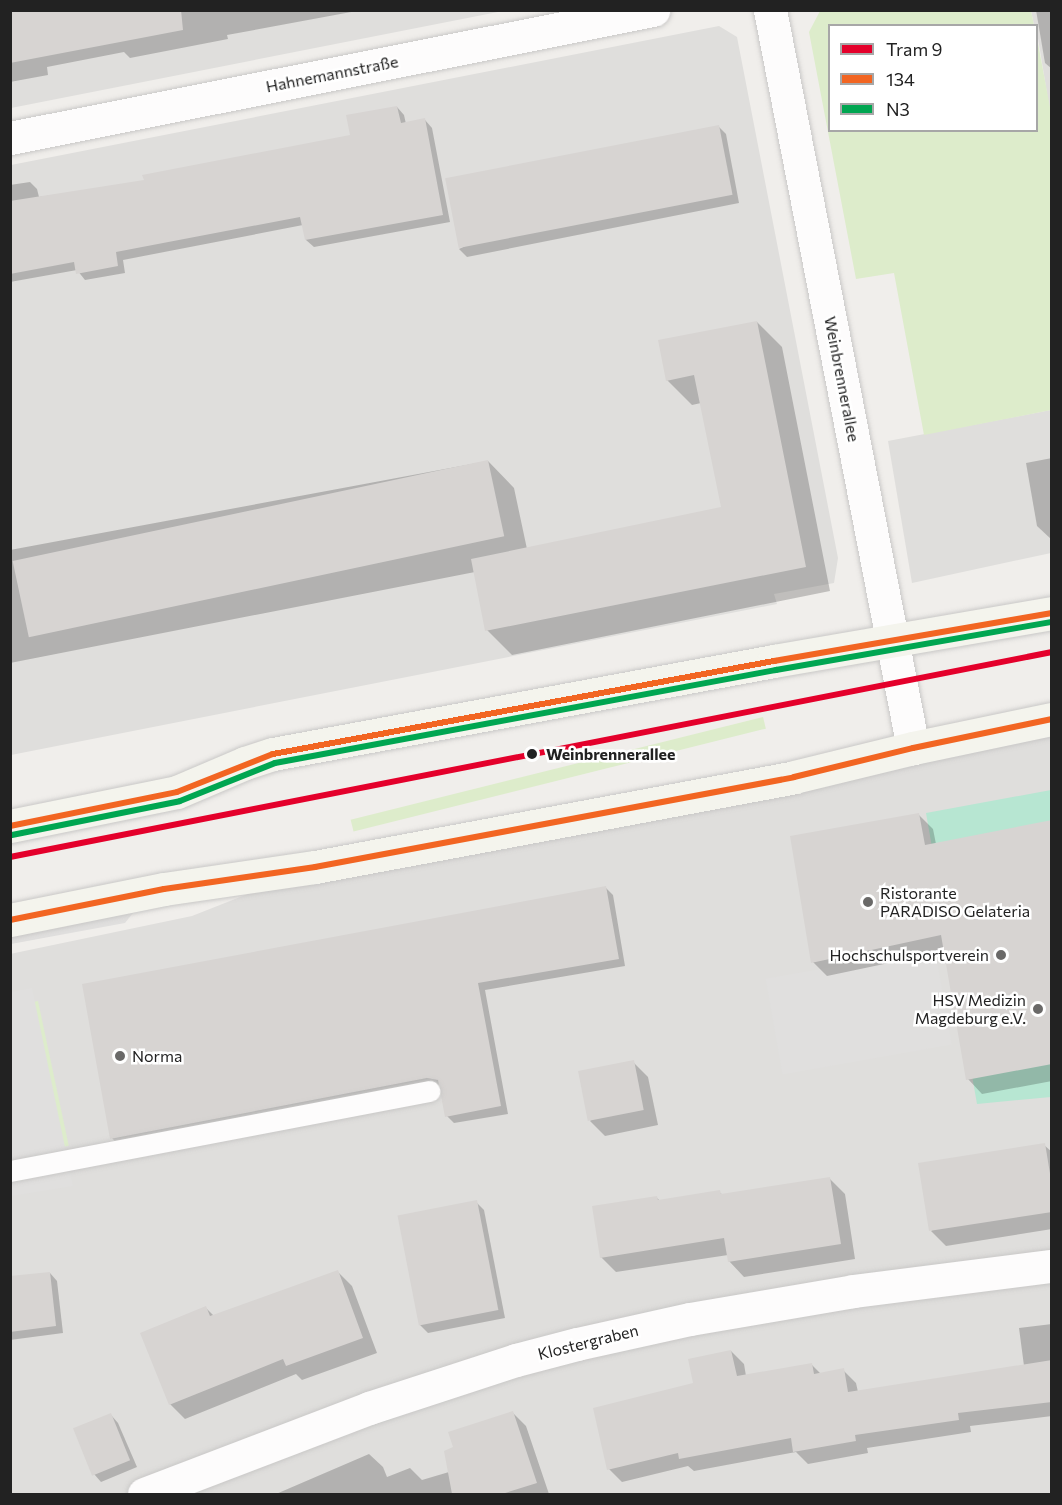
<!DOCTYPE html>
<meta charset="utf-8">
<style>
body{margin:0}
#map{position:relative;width:1062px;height:1505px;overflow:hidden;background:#f0eeeb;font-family:Commissioner,sans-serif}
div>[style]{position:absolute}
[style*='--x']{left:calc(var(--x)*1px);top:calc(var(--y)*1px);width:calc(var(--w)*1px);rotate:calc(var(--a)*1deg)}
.residential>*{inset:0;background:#dfdedc}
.grass>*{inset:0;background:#ddeccb;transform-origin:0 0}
.pitch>*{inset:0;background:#b7e6d2}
.parking>*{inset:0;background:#e0dfde;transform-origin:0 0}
.shadow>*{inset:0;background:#0003}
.building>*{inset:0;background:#d7d4d2;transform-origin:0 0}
.roads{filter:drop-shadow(0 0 2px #c9c8c7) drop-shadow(0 0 2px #c9c8c7)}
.lane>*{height:21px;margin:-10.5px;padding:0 10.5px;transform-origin:10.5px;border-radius:10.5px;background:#fdfcfc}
.street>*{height:33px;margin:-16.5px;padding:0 16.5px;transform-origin:16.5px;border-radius:16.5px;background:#fdfcfc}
.secondary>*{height:33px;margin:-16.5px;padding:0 16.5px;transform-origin:16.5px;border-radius:16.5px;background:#f4f4ed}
.bus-1>*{height:6px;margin:-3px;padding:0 3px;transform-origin:3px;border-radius:3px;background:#f26522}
.bus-2>*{height:6px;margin:-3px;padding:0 3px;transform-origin:3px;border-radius:3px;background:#00a651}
.tram-1>*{height:6px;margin:-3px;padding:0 3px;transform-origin:3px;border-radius:3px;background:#e4002b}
.dots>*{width:16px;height:16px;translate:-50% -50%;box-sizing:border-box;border:3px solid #fff;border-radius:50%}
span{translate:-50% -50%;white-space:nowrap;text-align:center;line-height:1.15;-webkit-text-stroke:5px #fff;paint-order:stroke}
.street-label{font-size:16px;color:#222}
.stop-label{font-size:16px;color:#222;font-weight:700}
.left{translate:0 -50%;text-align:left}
.poi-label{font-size:16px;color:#222}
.right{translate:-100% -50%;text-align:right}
.frame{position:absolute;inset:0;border:12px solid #222;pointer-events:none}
.legend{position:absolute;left:828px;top:24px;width:210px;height:108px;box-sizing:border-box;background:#fff;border:2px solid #a7a7a7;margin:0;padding:8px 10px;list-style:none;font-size:18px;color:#222}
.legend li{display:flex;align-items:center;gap:12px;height:30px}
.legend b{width:30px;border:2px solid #a7a7a7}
</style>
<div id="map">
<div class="residential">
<div style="clip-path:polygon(11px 11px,503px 11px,11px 108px)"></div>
<div style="clip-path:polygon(1031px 11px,1051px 11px,1051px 118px,1036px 26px,1034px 25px)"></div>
<div style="clip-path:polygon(719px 26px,737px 37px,838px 558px,834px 583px,774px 594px,777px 604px,11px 755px,11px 165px)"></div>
<div style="clip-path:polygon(1051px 410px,1051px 553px,912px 583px,888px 441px)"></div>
<div style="clip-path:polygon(1051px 719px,1051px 1494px,11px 1494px,10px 954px,192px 916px,316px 867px)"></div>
</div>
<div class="grass">
<div style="clip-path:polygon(820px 11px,1031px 11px,1034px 25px,830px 26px,830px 130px,1036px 130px,1037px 38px,1052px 118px,1051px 410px,924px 435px,894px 273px,856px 279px,809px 32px)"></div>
<div style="left:763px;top:717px;width:12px;height:425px;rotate:76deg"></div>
<div style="left:38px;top:1001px;width:148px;height:13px;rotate:78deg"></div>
</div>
<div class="pitch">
<div style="clip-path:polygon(1051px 790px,1051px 1097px,977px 1104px,926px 813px)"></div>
</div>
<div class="parking">
<div style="clip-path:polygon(140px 904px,125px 923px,11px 944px,11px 930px)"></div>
<div style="left:935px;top:949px;width:97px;height:172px;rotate:80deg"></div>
<div style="clip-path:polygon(32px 988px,73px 1186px,11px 1196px,11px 992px)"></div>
</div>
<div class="shadow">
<div style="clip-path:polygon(10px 10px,362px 10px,227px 35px,228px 39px,130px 58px,124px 52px,47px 67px,48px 75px,10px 82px)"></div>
<div style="clip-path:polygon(1036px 10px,1052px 10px,1052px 69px,1045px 63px)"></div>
<div style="clip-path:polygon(397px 107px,404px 115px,406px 124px,425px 120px,432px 128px,450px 222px,314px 247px,306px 240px,303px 225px,123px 260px,125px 273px,85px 280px,77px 270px,10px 282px,10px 185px,30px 182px,37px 189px,39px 197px,146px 182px,352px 136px)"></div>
<div style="clip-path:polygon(719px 127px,726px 134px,739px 203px,467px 257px,459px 249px)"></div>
<div style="clip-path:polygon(757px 322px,782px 347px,830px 591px,512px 655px,487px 630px,475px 572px,10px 663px,10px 550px,488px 461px,514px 488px,527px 549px,722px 508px,701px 403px,692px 405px,667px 380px)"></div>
<div style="clip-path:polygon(1052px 458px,1052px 540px,1037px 526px,1026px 463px)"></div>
<div style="clip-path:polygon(918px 814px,933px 829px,936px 844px,1052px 821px,1052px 1081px,982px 1094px,968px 1079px,946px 951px,827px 976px,813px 962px)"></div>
<div style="clip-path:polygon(606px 888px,613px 895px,625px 966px,485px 990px,508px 1114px,454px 1123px,447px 1116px,441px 1086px,435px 1085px,119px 1146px,112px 1138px)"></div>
<div style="clip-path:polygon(633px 1062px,648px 1077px,658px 1125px,605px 1136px,590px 1121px)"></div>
<div style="clip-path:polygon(1044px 1145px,1052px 1152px,1052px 1229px,946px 1246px,931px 1231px)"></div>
<div style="clip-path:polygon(830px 1179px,845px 1194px,855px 1259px,744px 1277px,729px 1261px,728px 1255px,616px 1272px,601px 1257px,656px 1197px,660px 1201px,719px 1192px,723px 1195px)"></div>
<div style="clip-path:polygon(476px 1202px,484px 1210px,505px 1318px,428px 1333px,420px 1325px)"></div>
<div style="clip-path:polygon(338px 1272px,352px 1286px,377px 1353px,302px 1380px,296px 1374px,185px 1419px,170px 1404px,206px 1308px,214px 1316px)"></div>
<div style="clip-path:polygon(50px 1273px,57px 1281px,63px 1333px,10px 1340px,10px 1277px)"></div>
<div style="clip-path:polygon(1052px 1324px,1052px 1416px,970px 1426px,971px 1432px,867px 1448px,868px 1453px,808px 1464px,796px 1452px,694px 1471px,688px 1466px,622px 1482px,609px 1469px,731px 1351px,744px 1364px,746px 1376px,812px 1365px,821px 1374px,843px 1370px,856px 1383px,858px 1392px,1024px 1366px,1019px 1328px)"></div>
<div style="clip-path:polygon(512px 1412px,526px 1426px,549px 1494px,276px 1494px,369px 1454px,383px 1467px,387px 1477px,410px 1468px,422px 1480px,449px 1472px)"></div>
<div style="clip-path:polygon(111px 1415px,118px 1423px,137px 1467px,101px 1482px,94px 1474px)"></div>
</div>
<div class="building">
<div style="clip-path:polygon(10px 10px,181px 10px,183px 30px,10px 63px)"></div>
<div style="clip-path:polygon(397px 106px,401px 123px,425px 118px,443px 215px,305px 240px,300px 217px,116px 252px,118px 266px,76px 274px,74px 262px,10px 274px,10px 201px,144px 180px,142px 175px,350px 135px,346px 115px)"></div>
<div style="left:719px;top:125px;width:71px;height:279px;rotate:79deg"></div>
<div style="clip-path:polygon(757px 321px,806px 567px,485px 631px,471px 559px,721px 507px,694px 375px,666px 381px,658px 340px)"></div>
<div style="left:488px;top:460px;width:78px;height:486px;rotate:78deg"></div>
<div style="clip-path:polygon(919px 813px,925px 845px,1052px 820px,1052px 1064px,966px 1080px,941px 935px,811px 963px,790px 836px)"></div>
<div style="clip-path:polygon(606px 886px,619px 959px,478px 983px,501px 1106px,445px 1117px,438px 1080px,427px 1078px,110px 1139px,82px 984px)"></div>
<div style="left:634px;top:1060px;width:51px;height:57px;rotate:79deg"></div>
<div style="clip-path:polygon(1045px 1143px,1052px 1186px,1052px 1212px,929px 1231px,918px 1163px)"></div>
<div style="clip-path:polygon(830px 1177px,841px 1244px,728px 1262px,724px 1238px,600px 1258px,592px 1206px,657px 1196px,658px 1200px,720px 1190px,721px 1194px)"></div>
<div style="left:477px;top:1200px;width:112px;height:81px;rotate:79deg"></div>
<div style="clip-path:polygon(338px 1270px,363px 1338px,286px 1366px,283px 1359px,169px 1405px,140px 1333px,206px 1306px,210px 1316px)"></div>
<div style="clip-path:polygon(50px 1272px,56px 1326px,10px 1332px,10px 1276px)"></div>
<div style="clip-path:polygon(731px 1350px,737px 1376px,812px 1363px,814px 1374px,844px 1368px,848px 1392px,1052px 1360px,1052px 1402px,958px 1413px,959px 1420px,855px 1435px,856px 1441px,793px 1452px,791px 1438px,679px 1459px,678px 1453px,607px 1470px,593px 1408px,693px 1383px,688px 1359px)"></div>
<div style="clip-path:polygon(513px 1411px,537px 1483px,502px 1494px,452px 1494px,444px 1451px,453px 1447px,448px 1432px)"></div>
<div style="left:111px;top:1413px;width:51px;height:41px;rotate:68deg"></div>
</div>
<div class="roads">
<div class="lane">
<div style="--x:10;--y:1171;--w:427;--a:-10.8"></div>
</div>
<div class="street">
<div style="--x:770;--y:10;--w:752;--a:79.03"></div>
<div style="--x:10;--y:138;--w:656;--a:-11.26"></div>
<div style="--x:144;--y:1494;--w:241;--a:-20.9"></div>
<div style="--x:369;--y:1408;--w:155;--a:-18.1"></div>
<div style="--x:516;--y:1360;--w:63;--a:-14.7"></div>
<div style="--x:577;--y:1344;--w:116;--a:-12.5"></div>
<div style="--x:690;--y:1319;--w:165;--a:-9.7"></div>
<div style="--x:853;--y:1291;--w:201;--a:-7.2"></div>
</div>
<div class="secondary">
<div style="--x:10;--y:826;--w:170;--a:-11.5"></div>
<div style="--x:177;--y:792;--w:74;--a:-23.1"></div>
<div style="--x:245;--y:763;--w:29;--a:-18"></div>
<div style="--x:273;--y:754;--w:510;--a:-10.52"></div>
<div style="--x:774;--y:661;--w:282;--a:-9.8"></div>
<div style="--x:10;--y:920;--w:157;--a:-11.4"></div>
<div style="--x:164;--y:889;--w:153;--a:-8.3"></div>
<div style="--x:315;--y:867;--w:487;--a:-10.6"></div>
<div style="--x:794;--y:777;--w:122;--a:-13.7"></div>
<div style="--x:913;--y:748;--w:142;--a:-11.8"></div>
</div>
</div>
<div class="bus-1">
<div style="--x:10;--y:826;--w:170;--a:-11.5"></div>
<div style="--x:177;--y:792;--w:103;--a:-21.6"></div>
<div style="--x:273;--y:754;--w:510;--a:-10.52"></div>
<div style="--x:774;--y:661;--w:282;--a:-9.8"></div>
<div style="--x:10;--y:920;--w:157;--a:-11.4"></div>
<div style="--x:164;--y:889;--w:153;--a:-8.3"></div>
<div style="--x:315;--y:867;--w:487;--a:-10.6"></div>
<div style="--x:794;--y:777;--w:122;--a:-13.7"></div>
<div style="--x:913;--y:748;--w:142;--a:-11.8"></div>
</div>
<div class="bus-2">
<div style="--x:12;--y:835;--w:171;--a:-11.4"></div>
<div style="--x:180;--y:801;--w:102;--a:-21.8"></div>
<div style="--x:275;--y:763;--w:510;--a:-10.52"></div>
<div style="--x:776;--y:670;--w:280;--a:-9.9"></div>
</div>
<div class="tram-1">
<div style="--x:10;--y:857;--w:1062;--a:-11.13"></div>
</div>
<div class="dots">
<div style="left:532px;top:754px;background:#222"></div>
<div style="left:868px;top:902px;background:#6a6968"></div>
<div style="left:1001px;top:955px;background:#6a6968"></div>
<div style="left:1038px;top:1009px;background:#6a6968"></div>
<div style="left:120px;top:1056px;background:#6a6968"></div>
</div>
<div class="street-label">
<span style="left:332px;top:74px;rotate:-11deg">Hahnemannstraße</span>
<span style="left:842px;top:379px;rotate:79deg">Weinbrennerallee</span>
<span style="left:588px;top:1342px;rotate:-14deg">Klostergraben</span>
</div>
<div class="stop-label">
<span class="left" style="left:546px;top:754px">Weinbrennerallee</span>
</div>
<div class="poi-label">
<span class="left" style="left:880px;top:902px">Ristorante<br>PARADISO Gelateria</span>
<span class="right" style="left:989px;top:955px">Hochschulsportverein</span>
<span class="right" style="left:1026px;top:1009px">HSV Medizin<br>Magdeburg e.V.</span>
<span class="left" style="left:132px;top:1056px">Norma</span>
</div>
<div class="frame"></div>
<ul class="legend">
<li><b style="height:8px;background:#e4002b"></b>Tram 9</li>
<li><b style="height:8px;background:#f26522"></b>134</li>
<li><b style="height:8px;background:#00a651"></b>N3</li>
</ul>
</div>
